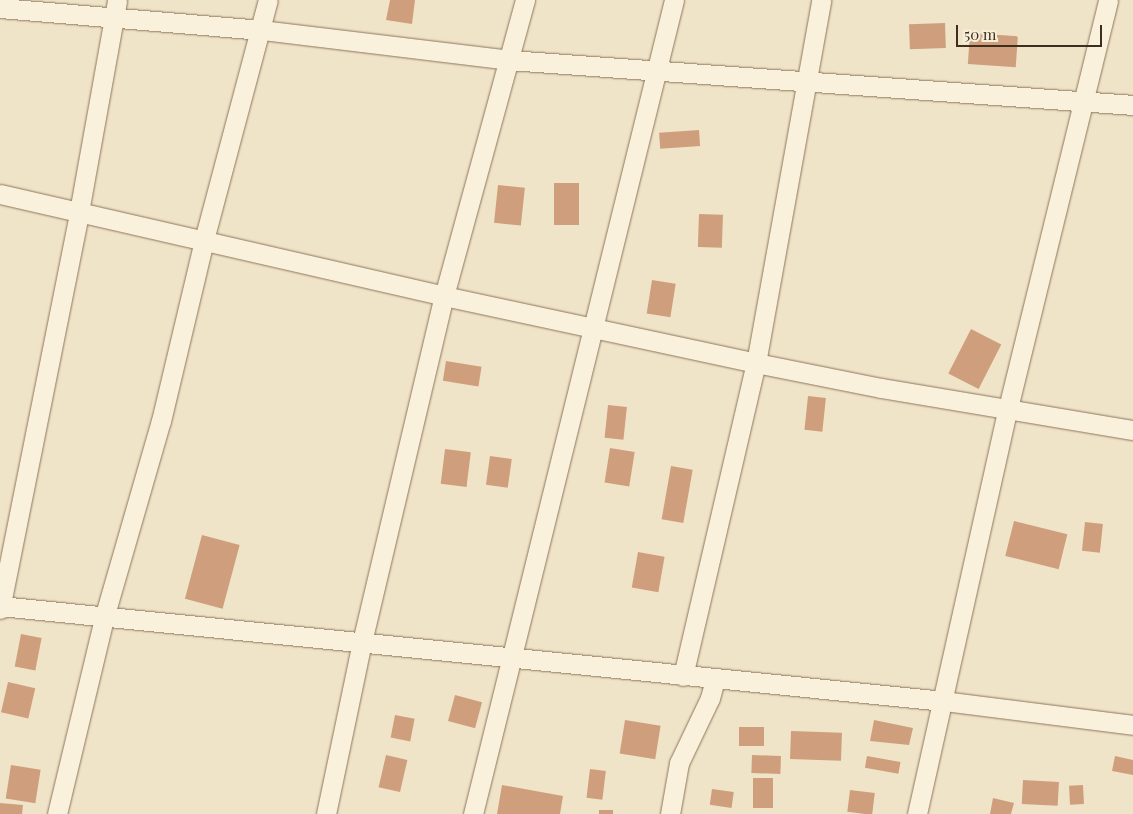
<!DOCTYPE html>
<style>
body{margin:0}
#map{position:relative;width:1133px;height:814px;overflow:hidden;background:#f0e4c8;font-family:"Playfair Display",serif}
div>[style]{position:absolute}
[style*='--x']{left:calc(var(--x)*1px);top:calc(var(--y)*1px);width:calc(var(--w)*1px);rotate:calc(var(--a)*1deg)}
.building>*{inset:0;background:#cf9f7d;transform-origin:0 0}
.roads{filter:drop-shadow(0 0 1px #8d765c) drop-shadow(0 0 1px #8d765c)}
.street>*{height:19px;margin:-9.5px;padding:0 9.5px;transform-origin:9.5px;border-radius:9.5px;background:#faf1dc}
span{translate:-50% -50%;white-space:nowrap;text-align:center;line-height:1.15;-webkit-text-stroke:4.5px #f7eed8;paint-order:stroke}
.scale{position:absolute;left:956px;top:25px;width:146px;height:22px;box-sizing:border-box;border:2px solid #3d2e20;border-top:0;padding-left:6px;font-size:15px;line-height:18px;white-space:nowrap;color:#3d2e20;-webkit-text-stroke:4px #f7eed8;paint-order:stroke}
</style>
<div id="map">
<div class="building">
<div style="clip-path:polygon(390px 0,415px 0,412px 24px,386px 20px)"></div>
<div style="left:945px;top:23px;width:25px;height:36px;rotate:88deg"></div>
<div style="left:970px;top:33px;width:48px;height:31px;rotate:4deg"></div>
<div style="left:699px;top:130px;width:16px;height:40px;rotate:86deg"></div>
<div style="left:554px;top:183px;width:25px;height:42px"></div>
<div style="left:498px;top:185px;width:27px;height:38px;rotate:6deg"></div>
<div style="left:699px;top:214px;width:24px;height:33px;rotate:2deg"></div>
<div style="left:652px;top:280px;width:24px;height:34px;rotate:9deg"></div>
<div style="left:971px;top:329px;width:34px;height:50px;rotate:27deg"></div>
<div style="left:446px;top:361px;width:36px;height:20px;rotate:9deg"></div>
<div style="left:808px;top:396px;width:18px;height:34px;rotate:6deg"></div>
<div style="left:608px;top:405px;width:19px;height:33px;rotate:6deg"></div>
<div style="left:610px;top:448px;width:25px;height:35px;rotate:9deg"></div>
<div style="left:445px;top:449px;width:26px;height:35px;rotate:7deg"></div>
<div style="left:490px;top:456px;width:22px;height:29px;rotate:8deg"></div>
<div style="left:671px;top:466px;width:22px;height:54px;rotate:10deg"></div>
<div style="left:1014px;top:521px;width:55px;height:36px;rotate:14deg"></div>
<div style="left:1085px;top:522px;width:18px;height:29px;rotate:6deg"></div>
<div style="left:202px;top:535px;width:39px;height:66px;rotate:15deg"></div>
<div style="left:638px;top:552px;width:27px;height:36px;rotate:10deg"></div>
<div style="left:21px;top:634px;width:21px;height:33px;rotate:11deg"></div>
<div style="left:8px;top:682px;width:28px;height:31px;rotate:13deg"></div>
<div style="left:455px;top:695px;width:28px;height:27px;rotate:15deg"></div>
<div style="left:395px;top:715px;width:20px;height:23px;rotate:11deg"></div>
<div style="left:625px;top:720px;width:36px;height:34px;rotate:9deg"></div>
<div style="clip-path:polygon(874px 720px,913px 728px,909px 745px,870px 741px)"></div>
<div style="left:739px;top:727px;width:25px;height:19px"></div>
<div style="left:791px;top:731px;width:51px;height:28px;rotate:2deg"></div>
<div style="left:386px;top:755px;width:22px;height:33px;rotate:13deg"></div>
<div style="left:752px;top:755px;width:29px;height:18px;rotate:2deg"></div>
<div style="left:867px;top:756px;width:34px;height:12px;rotate:10deg"></div>
<div style="clip-path:polygon(1115px 756px,1133px 760px,1133px 775px,1112px 771px)"></div>
<div style="left:11px;top:765px;width:30px;height:34px;rotate:9deg"></div>
<div style="left:590px;top:769px;width:16px;height:29px;rotate:7deg"></div>
<div style="left:753px;top:778px;width:20px;height:30px"></div>
<div style="left:1023px;top:780px;width:36px;height:24px;rotate:3deg"></div>
<div style="clip-path:polygon(502px 785px,563px 796px,560px 814px,497px 814px)"></div>
<div style="left:1083px;top:785px;width:19px;height:14px;rotate:87deg"></div>
<div style="left:712px;top:789px;width:22px;height:16px;rotate:8deg"></div>
<div style="left:850px;top:790px;width:25px;height:22px;rotate:7deg"></div>
<div style="clip-path:polygon(993px 798px,1014px 803px,1011px 814px,990px 814px)"></div>
<div style="clip-path:polygon(0 803px,23px 805px,22px 814px,0 814px)"></div>
<div style="left:599px;top:810px;width:14px;height:4px"></div>
</div>
<div class="roads">
<div class="street">
<div style="--x:0;--y:8;--w:263;--a:4.8"></div>
<div style="--x:262;--y:30;--w:249;--a:6.9"></div>
<div style="--x:509;--y:60;--w:626;--a:4.12"></div>
<div style="--x:0;--y:194;--w:456;--a:12.9"></div>
<div style="--x:444;--y:296;--w:319;--a:12.1"></div>
<div style="--x:756;--y:363;--w:127;--a:11.3"></div>
<div style="--x:881;--y:388;--w:255;--a:9.5"></div>
<div style="--x:0;--y:606;--w:949;--a:5.75"></div>
<div style="--x:944;--y:701;--w:191;--a:7.2"></div>
<div style="--x:0;--y:609;--w:405;--a:-78.7"></div>
<div style="--x:79;--y:212;--w:215;--a:-79.8"></div>
<div style="--x:683;--y:676;--w:321;--a:-76.9"></div>
<div style="--x:756;--y:363;--w:369;--a:-79.8"></div>
<div style="--x:57;--y:814;--w:202;--a:-76.5"></div>
<div style="--x:104;--y:618;--w:205;--a:-73.9"></div>
<div style="--x:161;--y:421;--w:186;--a:-76.6"></div>
<div style="--x:204;--y:240;--w:248;--a:-75.1"></div>
<div style="--x:326;--y:814;--w:176;--a:-78.2"></div>
<div style="--x:362;--y:642;--w:356;--a:-76.7"></div>
<div style="--x:444;--y:296;--w:307;--a:-74.7"></div>
<div style="--x:473;--y:814;--w:838;--a:-76.13"></div>
<div style="--x:670;--y:814;--w:52;--a:-80"></div>
<div style="--x:679;--y:763;--w:72;--a:-64.5"></div>
<div style="--x:710;--y:698;--w:20;--a:-75"></div>
<div style="--x:917;--y:814;--w:416;--a:-77.4"></div>
<div style="--x:1008;--y:408;--w:420;--a:-76.2"></div>
</div>
</div>
<div class="scale">50 m</div>
</div>
